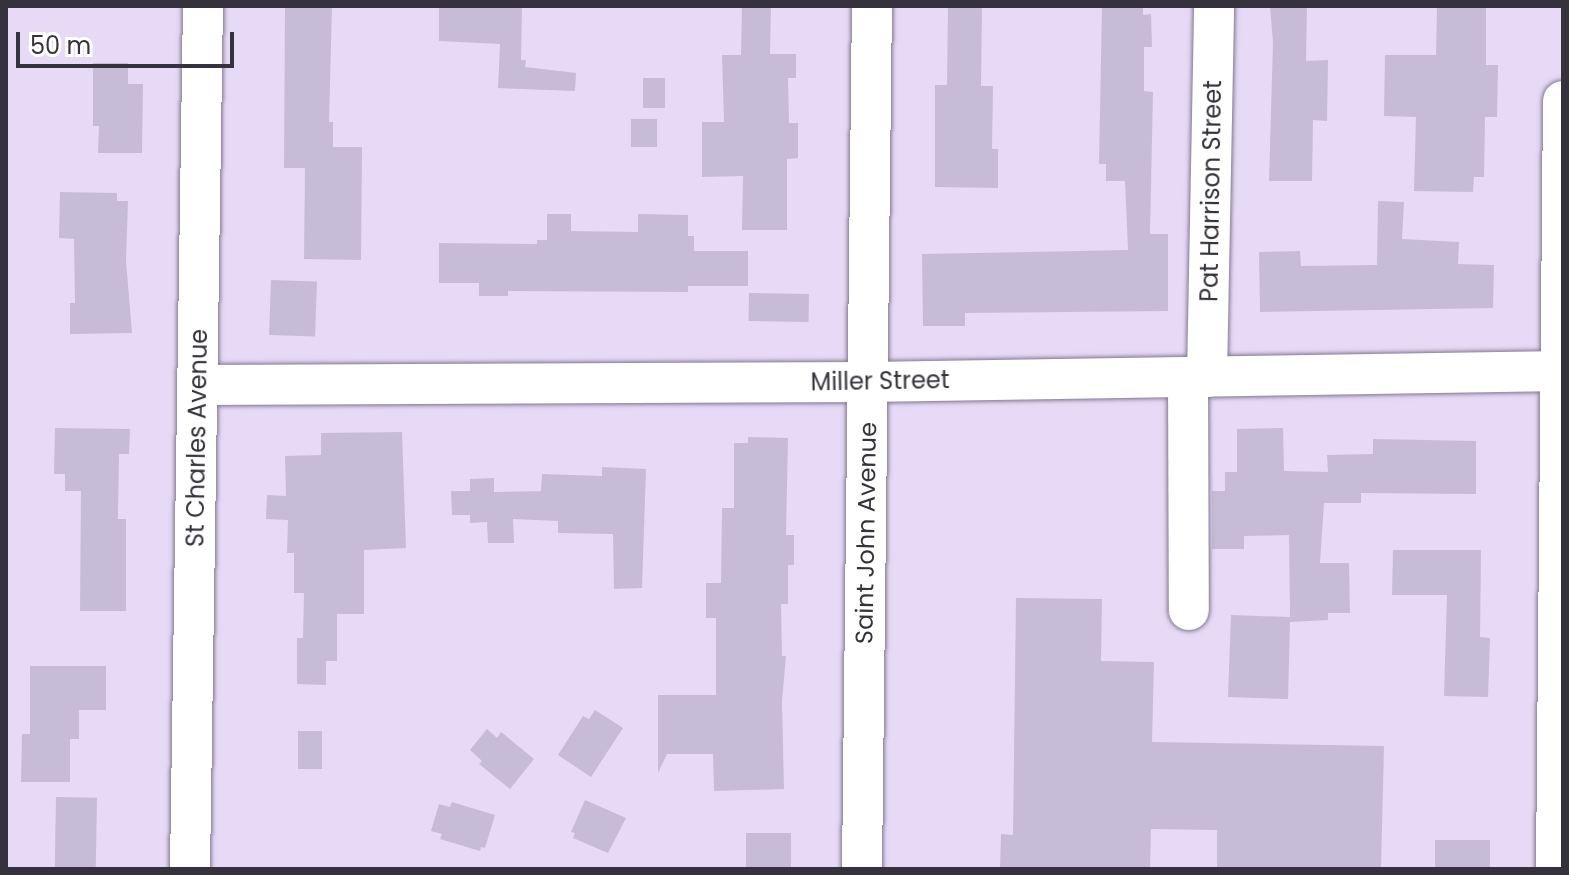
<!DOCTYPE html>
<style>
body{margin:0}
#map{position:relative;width:1569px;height:875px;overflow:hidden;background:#e6daf7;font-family:Poppins,sans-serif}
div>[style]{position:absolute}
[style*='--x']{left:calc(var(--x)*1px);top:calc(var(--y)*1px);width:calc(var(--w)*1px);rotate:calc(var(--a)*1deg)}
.building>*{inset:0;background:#c7bcd7;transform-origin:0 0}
.roads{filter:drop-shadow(0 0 2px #837892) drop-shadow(0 0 2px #837892)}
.minor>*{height:40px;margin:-20px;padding:0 20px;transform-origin:20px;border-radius:20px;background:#fff}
span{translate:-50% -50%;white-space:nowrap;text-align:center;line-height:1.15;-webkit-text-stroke:6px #fff;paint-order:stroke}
.street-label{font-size:24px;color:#36323d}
.frame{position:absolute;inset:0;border:8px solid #36323d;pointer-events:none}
.scale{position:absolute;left:16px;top:32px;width:218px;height:36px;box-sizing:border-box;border:4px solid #36323d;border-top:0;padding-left:10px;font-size:24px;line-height:28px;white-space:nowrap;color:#36323d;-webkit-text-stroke:6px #fff;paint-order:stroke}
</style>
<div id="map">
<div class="building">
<div style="clip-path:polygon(285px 6px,332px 6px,329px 122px,333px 122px,333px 147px,362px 147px,361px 260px,304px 259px,305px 168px,284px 168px)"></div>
<div style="clip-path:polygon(439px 6px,522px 6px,521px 60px,526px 60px,525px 67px,576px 73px,575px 91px,498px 88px,500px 44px,439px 41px)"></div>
<div style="clip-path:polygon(742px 6px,771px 6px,770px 54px,796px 54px,796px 78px,788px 78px,789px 123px,798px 123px,798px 158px,787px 159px,787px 230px,742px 230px,743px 176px,702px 177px,702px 122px,724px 122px,722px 55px,741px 55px)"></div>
<div style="clip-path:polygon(948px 6px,982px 6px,981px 86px,993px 86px,992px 149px,998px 149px,998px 188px,935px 187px,935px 85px,947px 85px)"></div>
<div style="clip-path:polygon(1102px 6px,1143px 6px,1143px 15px,1151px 14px,1152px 47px,1144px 47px,1144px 91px,1153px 92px,1150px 234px,1168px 234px,1168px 311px,965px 313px,965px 326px,923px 326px,922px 254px,1128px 250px,1125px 181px,1106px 181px,1106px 164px,1099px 164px)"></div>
<div style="clip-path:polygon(1270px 6px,1307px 6px,1306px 61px,1328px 60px,1327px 121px,1313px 120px,1312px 181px,1269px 181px,1273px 42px)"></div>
<div style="clip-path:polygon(1437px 6px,1486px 6px,1486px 65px,1498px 65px,1497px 117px,1485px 117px,1484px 177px,1474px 177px,1473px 192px,1414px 191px,1416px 117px,1384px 116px,1385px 55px,1436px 55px)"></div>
<div style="clip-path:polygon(93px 63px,128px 63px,128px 84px,143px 84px,142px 153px,98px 153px,99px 126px,93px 126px)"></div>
<div style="left:643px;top:78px;width:22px;height:30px"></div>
<div style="left:631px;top:119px;width:26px;height:28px"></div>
<div style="clip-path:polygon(60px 192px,117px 193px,117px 201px,128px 201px,126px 261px,132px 333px,70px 334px,70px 303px,75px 303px,74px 239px,59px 238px)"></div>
<div style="clip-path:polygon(1378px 201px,1404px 202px,1402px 239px,1459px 242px,1458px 264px,1494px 265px,1493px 308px,1260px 312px,1259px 252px,1300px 251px,1301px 266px,1377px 265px)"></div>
<div style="clip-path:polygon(547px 214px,571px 214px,571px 231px,638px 232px,638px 214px,688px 215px,688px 236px,694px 236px,694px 251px,748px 251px,748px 286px,688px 286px,688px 292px,508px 291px,508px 296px,479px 296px,479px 283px,439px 283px,439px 243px,537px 244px,537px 240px,547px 240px)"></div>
<div style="left:271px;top:280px;width:46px;height:55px;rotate:2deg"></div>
<div style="left:749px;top:293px;width:60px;height:28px;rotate:1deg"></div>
<div style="clip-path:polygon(55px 428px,130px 429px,129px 454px,119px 454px,118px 519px,126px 519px,126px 611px,80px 611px,81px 491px,65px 491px,65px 474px,54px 474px)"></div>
<div style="clip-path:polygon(1283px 428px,1284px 471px,1328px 472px,1327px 455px,1373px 454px,1373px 439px,1476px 441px,1476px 494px,1361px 493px,1361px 503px,1324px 503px,1320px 563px,1349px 563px,1350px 613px,1328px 613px,1328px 620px,1290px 622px,1288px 699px,1228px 697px,1231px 615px,1290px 617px,1289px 535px,1244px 536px,1244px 549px,1212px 549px,1212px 491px,1225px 491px,1225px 472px,1237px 472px,1237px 429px)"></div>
<div style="clip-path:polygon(402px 432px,406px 548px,364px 550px,364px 614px,337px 614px,337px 661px,326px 661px,326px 685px,297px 684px,297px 638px,303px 638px,304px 593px,294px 593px,294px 553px,287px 553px,288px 520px,266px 519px,267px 495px,286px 496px,285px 456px,321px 455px,321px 433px)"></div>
<div style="clip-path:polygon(748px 437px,788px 438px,786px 535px,794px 535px,794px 565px,788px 565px,788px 604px,781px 604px,782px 656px,786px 656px,782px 701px,784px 789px,714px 791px,713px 754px,667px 754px,658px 773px,658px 695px,716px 695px,716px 618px,706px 618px,706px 583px,721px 583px,722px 508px,734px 508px,734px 443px,748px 443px)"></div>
<div style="clip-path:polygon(602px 467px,646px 469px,642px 588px,614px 589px,613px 534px,558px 533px,558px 521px,513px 519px,514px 543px,488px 543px,487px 522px,470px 523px,470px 515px,452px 515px,451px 491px,470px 491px,470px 479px,494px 478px,494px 492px,541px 491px,542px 474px,602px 476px)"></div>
<div style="clip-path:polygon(1393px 550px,1481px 550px,1480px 637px,1490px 638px,1488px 697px,1444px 696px,1447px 595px,1392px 595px)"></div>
<div style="clip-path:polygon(1016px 598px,1102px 599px,1101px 661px,1154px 662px,1152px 742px,1384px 746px,1381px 869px,1217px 869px,1217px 830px,1151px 829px,1150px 869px,1000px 869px,1001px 834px,1013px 835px)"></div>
<div style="clip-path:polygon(30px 666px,106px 666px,106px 710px,79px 710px,79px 739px,70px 739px,70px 782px,21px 782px,22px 734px,30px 734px)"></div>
<div style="clip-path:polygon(595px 710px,623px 728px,591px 777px,558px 755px,583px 716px,589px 719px)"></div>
<div style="clip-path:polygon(487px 729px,497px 738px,501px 732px,534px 759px,510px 789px,479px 764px,482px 761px,470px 750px)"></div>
<div style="left:298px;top:731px;width:24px;height:38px"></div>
<div style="left:56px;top:797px;width:41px;height:72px;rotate:1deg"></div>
<div style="clip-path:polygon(585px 800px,626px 818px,608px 853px,573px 838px,575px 833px,571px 832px)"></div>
<div style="clip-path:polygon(452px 802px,495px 815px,485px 848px,481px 847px,480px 851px,440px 839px,442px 834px,431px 831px,439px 804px,450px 807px)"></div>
<div style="left:746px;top:833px;width:45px;height:36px"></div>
<div style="left:1435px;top:840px;width:55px;height:29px"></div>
</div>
<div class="roads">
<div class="minor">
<div style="--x:1188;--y:377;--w:233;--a:89.8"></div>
<div style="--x:1207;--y:377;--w:371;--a:-88.9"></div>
<div style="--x:198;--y:385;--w:670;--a:-0.26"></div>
<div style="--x:868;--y:382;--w:695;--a:-0.91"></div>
<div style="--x:190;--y:869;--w:863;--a:-89.14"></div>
<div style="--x:862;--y:869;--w:863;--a:-89.34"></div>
<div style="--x:1556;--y:869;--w:768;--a:-89.48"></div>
</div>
</div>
<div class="street-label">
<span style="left:1211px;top:191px;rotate:-89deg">Pat Harrison Street</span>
<span style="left:880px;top:381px;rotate:-1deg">Miller Street</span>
<span style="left:197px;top:438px;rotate:-89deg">St Charles Avenue</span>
<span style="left:866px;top:533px;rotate:-89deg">Saint John Avenue</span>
</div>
<div class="frame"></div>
<div class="scale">50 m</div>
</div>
